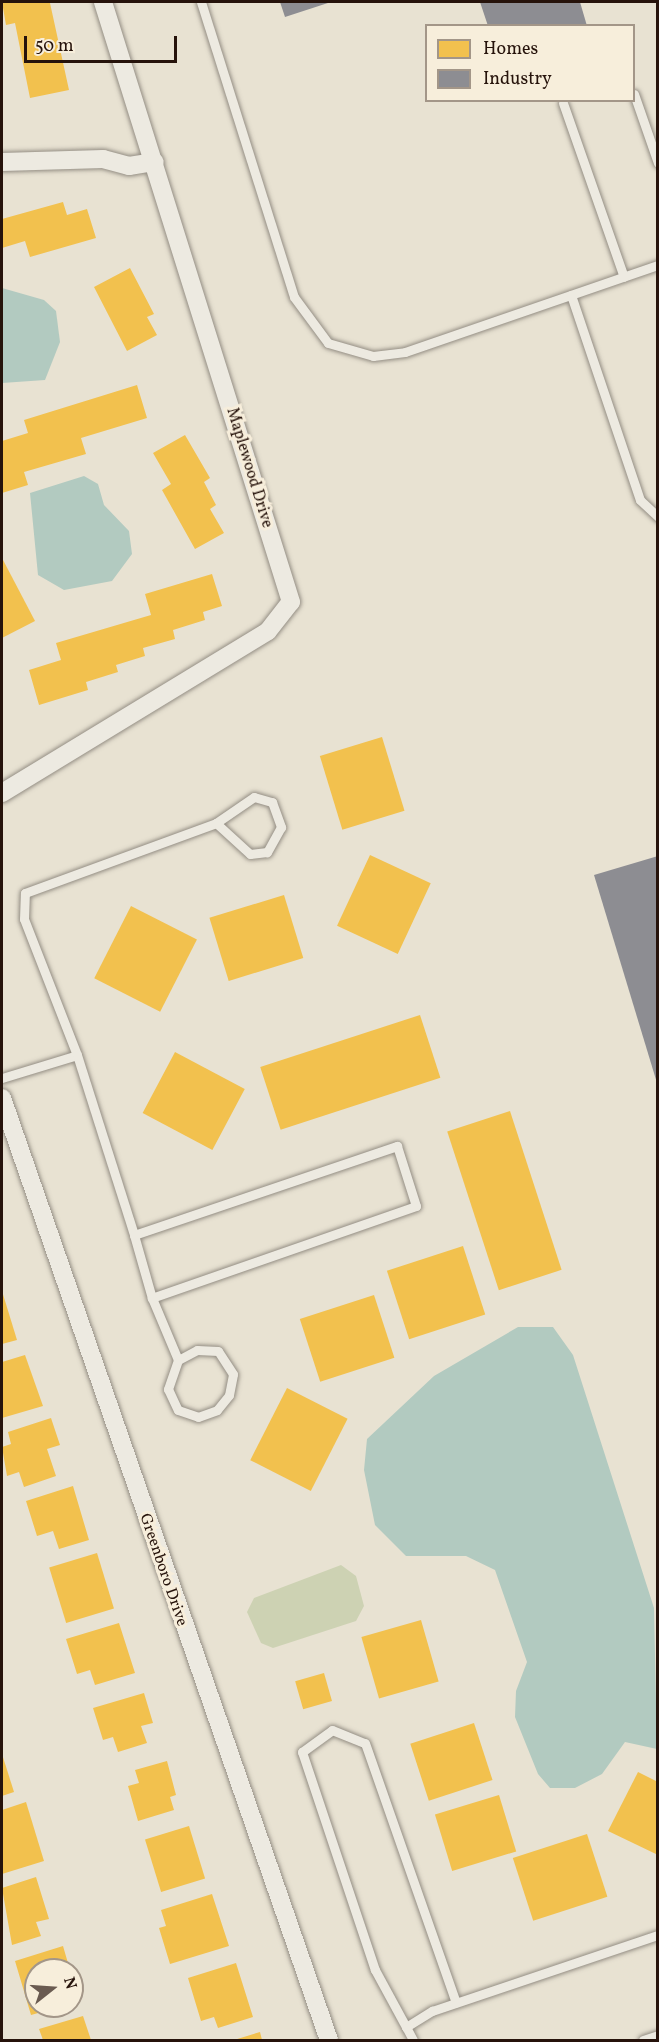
<!DOCTYPE html>
<style>
body{margin:0}
#map{position:relative;width:659px;height:2042px;overflow:hidden;background:#e8e2d2;font-family:Vollkorn,serif}
div>[style]{position:absolute}
[style*='--x']{left:calc(var(--x)*1px);top:calc(var(--y)*1px);width:calc(var(--w)*1px);rotate:calc(var(--a)*1deg)}
.green>*{inset:0;background:#cdd2b3}
.water>*{inset:0;background:#b2cac0}
.homes>*{inset:0;background:#f2c14e;transform-origin:0 0}
.industry>*{inset:0;background:#8d8d92}
.roads{filter:drop-shadow(0 0 2px #948e84) drop-shadow(0 0 2px #948e84)}
.lane>*{height:9px;margin:-4.5px;padding:0 4.5px;transform-origin:4.5px;border-radius:4.5px;background:#edeae1}
.street>*{height:18px;margin:-9px;padding:0 9px;transform-origin:9px;border-radius:9px;background:#edeae1}
span{translate:-50% -50%;white-space:nowrap;text-align:center;line-height:1.15;-webkit-text-stroke:6px #f7eedb;paint-order:stroke}
.street-label{font-size:16px;color:#26130b}
.frame{position:absolute;inset:0;border:3px solid #26130b;pointer-events:none}
.legend{position:absolute;left:425px;top:24px;width:210px;height:78px;box-sizing:border-box;background:#f7eedb;border:2px solid #a39688;margin:0;padding:8px 10px;list-style:none;font-size:18px;color:#26130b}
.legend li{display:flex;align-items:center;gap:12px;height:30px}
.legend b{width:30px;border:2px solid #a39688}
.north{position:absolute;left:24px;top:1958px;width:60px;height:60px;box-sizing:border-box;background:#f7eedb;border:2px solid #a39688;border-radius:50%;rotate:73deg;font-size:16px;font-weight:700;line-height:24px;text-align:center;color:#26130b}
.north::after{content:'';display:block;margin:auto;width:21px;height:27px;background:#6a5b51;clip-path:polygon(50% 0,100% 100%,50% 72%,0 100%)}
.scale{position:absolute;left:24px;top:36px;width:153px;height:27px;box-sizing:border-box;border:3px solid #26130b;border-top:0;padding-left:8px;font-size:18px;line-height:21px;white-space:nowrap;color:#26130b;-webkit-text-stroke:4px #f7eedb;paint-order:stroke}
</style>
<div id="map">
<div class="green">
<div style="clip-path:polygon(341px 1565px,356px 1576px,364px 1606px,356px 1621px,273px 1648px,261px 1643px,247px 1612px,254px 1598px)"></div>
</div>
<div class="water">
<div style="clip-path:polygon(2px 288px,44px 300px,56px 311px,60px 342px,45px 380px,2px 383px)"></div>
<div style="clip-path:polygon(84px 476px,98px 484px,104px 505px,129px 531px,132px 554px,112px 581px,64px 590px,38px 575px,30px 493px)"></div>
<div style="clip-path:polygon(518px 1327px,553px 1327px,573px 1355px,654px 1608px,657px 1749px,625px 1742px,602px 1774px,575px 1788px,550px 1788px,538px 1774px,515px 1717px,516px 1691px,527px 1662px,495px 1570px,466px 1556px,406px 1556px,375px 1525px,364px 1470px,367px 1439px,434px 1376px)"></div>
</div>
<div class="homes">
<div style="clip-path:polygon(2px 2px,50px 3px,69px 90px,30px 98px,15px 23px,6px 25px)"></div>
<div style="clip-path:polygon(63px 202px,67px 215px,87px 209px,96px 238px,30px 257px,25px 241px,2px 248px,2px 219px)"></div>
<div style="clip-path:polygon(130px 268px,154px 314px,147px 317px,157px 335px,127px 351px,94px 287px)"></div>
<div style="clip-path:polygon(137px 385px,147px 418px,81px 438px,86px 454px,24px 472px,28px 485px,2px 493px,2px 441px,28px 433px,24px 420px)"></div>
<div style="clip-path:polygon(185px 435px,210px 478px,204px 482px,216px 505px,210px 509px,224px 533px,195px 549px,162px 490px,171px 484px,153px 453px)"></div>
<div style="clip-path:polygon(2px 558px,35px 621px,2px 638px)"></div>
<div style="clip-path:polygon(212px 574px,222px 606px,203px 612px,205px 620px,173px 630px,175px 639px,143px 648px,145px 656px,116px 665px,118px 672px,86px 682px,88px 690px,39px 705px,29px 670px,61px 660px,56px 643px,151px 615px,145px 594px)"></div>
<div style="left:382px;top:737px;width:77px;height:65px;rotate:73deg"></div>
<div style="left:370px;top:855px;width:67px;height:78px;rotate:25deg"></div>
<div style="left:284px;top:895px;width:66px;height:78px;rotate:73deg"></div>
<div style="left:131px;top:906px;width:74px;height:81px;rotate:27deg"></div>
<div style="left:420px;top:1015px;width:66px;height:168px;rotate:72deg"></div>
<div style="left:175px;top:1052px;width:79px;height:69px;rotate:28deg"></div>
<div style="left:510px;top:1111px;width:167px;height:66px;rotate:72deg"></div>
<div style="left:463px;top:1246px;width:72px;height:80px;rotate:72deg"></div>
<div style="clip-path:polygon(2px 1291px,17px 1340px,2px 1344px)"></div>
<div style="left:374px;top:1295px;width:66px;height:78px;rotate:72deg"></div>
<div style="clip-path:polygon(25px 1355px,43px 1406px,2px 1418px,2px 1362px)"></div>
<div style="left:287px;top:1388px;width:68px;height:81px;rotate:27deg"></div>
<div style="clip-path:polygon(51px 1418px,60px 1445px,47px 1449px,56px 1476px,24px 1487px,19px 1472px,7px 1476px,2px 1447px,11px 1444px,8px 1432px)"></div>
<div style="clip-path:polygon(73px 1486px,89px 1540px,59px 1549px,53px 1531px,37px 1536px,26px 1501px)"></div>
<div style="left:97px;top:1553px;width:58px;height:50px;rotate:73deg"></div>
<div style="left:421px;top:1620px;width:64px;height:62px;rotate:74deg"></div>
<div style="clip-path:polygon(119px 1623px,135px 1673px,95px 1685px,90px 1670px,77px 1674px,66px 1639px)"></div>
<div style="left:324px;top:1673px;width:29px;height:30px;rotate:74deg"></div>
<div style="clip-path:polygon(144px 1693px,153px 1723px,141px 1726px,147px 1743px,118px 1752px,113px 1737px,103px 1740px,93px 1708px)"></div>
<div style="left:474px;top:1723px;width:60px;height:67px;rotate:72deg"></div>
<div style="clip-path:polygon(2px 1754px,14px 1792px,2px 1796px)"></div>
<div style="clip-path:polygon(167px 1761px,176px 1795px,170px 1797px,174px 1810px,138px 1821px,128px 1786px,139px 1783px,135px 1770px)"></div>
<div style="clip-path:polygon(638px 1772px,658px 1782px,658px 1855px,608px 1831px)"></div>
<div style="left:499px;top:1795px;width:59px;height:67px;rotate:73deg"></div>
<div style="clip-path:polygon(26px 1802px,44px 1861px,2px 1874px,2px 1810px)"></div>
<div style="left:189px;top:1826px;width:55px;height:46px;rotate:73deg"></div>
<div style="left:587px;top:1834px;width:66px;height:78px;rotate:72deg"></div>
<div style="clip-path:polygon(36px 1877px,49px 1919px,36px 1922px,41px 1936px,12px 1945px,2px 1888px)"></div>
<div style="clip-path:polygon(212px 1894px,229px 1946px,170px 1964px,159px 1928px,166px 1926px,161px 1910px)"></div>
<div style="clip-path:polygon(63px 1946px,70px 1970px,36px 1970px,36px 2006px,60px 2007px,31px 2015px,15px 1961px)"></div>
<div style="clip-path:polygon(236px 1963px,253px 2017px,218px 2028px,214px 2017px,201px 2021px,188px 1978px)"></div>
<div style="clip-path:polygon(83px 2016px,91px 2040px,43px 2040px,39px 2029px)"></div>
<div style="clip-path:polygon(260px 2032px,262px 2040px,234px 2040px)"></div>
</div>
<div class="industry">
<div style="clip-path:polygon(280px 2px,331px 2px,285px 17px)"></div>
<div style="clip-path:polygon(480px 2px,580px 2px,587px 26px,488px 26px)"></div>
<div style="clip-path:polygon(658px 856px,658px 1083px,657px 1083px,594px 875px)"></div>
</div>
<div class="roads">
<div class="lane">
<div style="--x:201;--y:2;--w:309;--a:72.5"></div>
<div style="--x:294;--y:297;--w:57;--a:53.5"></div>
<div style="--x:328;--y:343;--w:47;--a:16.1"></div>
<div style="--x:373;--y:356;--w:32;--a:-7"></div>
<div style="--x:405;--y:352;--w:268;--a:-19"></div>
<div style="--x:634;--y:94;--w:73;--a:70.8"></div>
<div style="--x:563;--y:103;--w:184;--a:70.7"></div>
<div style="--x:571;--y:295;--w:216;--a:71.4"></div>
<div style="--x:640;--y:500;--w:25;--a:43"></div>
<div style="--x:77;--y:1055;--w:146;--a:-111.3"></div>
<div style="--x:24;--y:919;--w:26;--a:-88"></div>
<div style="--x:25;--y:893;--w:203;--a:-20.1"></div>
<div style="--x:216;--y:823;--w:46;--a:-34.4"></div>
<div style="--x:254;--y:797;--w:19;--a:16"></div>
<div style="--x:272;--y:802;--w:27;--a:70"></div>
<div style="--x:281;--y:827;--w:29;--a:119"></div>
<div style="--x:267;--y:852;--w:17;--a:173"></div>
<div style="--x:250;--y:854;--w:46;--a:-137.6"></div>
<div style="--x:2;--y:1078;--w:78;--a:-17"></div>
<div style="--x:77;--y:1055;--w:189;--a:72.4"></div>
<div style="--x:134;--y:1235;--w:278;--a:-18.7"></div>
<div style="--x:397;--y:1146;--w:63;--a:72.4"></div>
<div style="--x:416;--y:1206;--w:280;--a:160.8"></div>
<div style="--x:152;--y:1298;--w:67;--a:67.2"></div>
<div style="--x:178;--y:1360;--w:31;--a:109"></div>
<div style="--x:168;--y:1389;--w:23;--a:65"></div>
<div style="--x:178;--y:1410;--w:21;--a:19"></div>
<div style="--x:198;--y:1417;--w:20;--a:-20"></div>
<div style="--x:217;--y:1410;--w:19;--a:-51"></div>
<div style="--x:229;--y:1395;--w:21;--a:-79"></div>
<div style="--x:233;--y:1374;--w:27;--a:-123"></div>
<div style="--x:218;--y:1351;--w:21;--a:-177"></div>
<div style="--x:197;--y:1350;--w:21;--a:152"></div>
<div style="--x:134;--y:1235;--w:66;--a:74.1"></div>
<div style="--x:406;--y:2027;--w:65;--a:-118.5"></div>
<div style="--x:375;--y:1970;--w:230;--a:-108.5"></div>
<div style="--x:302;--y:1752;--w:37;--a:-36"></div>
<div style="--x:332;--y:1730;--w:35;--a:22"></div>
<div style="--x:365;--y:1743;--w:275;--a:70.7"></div>
<div style="--x:413;--y:2040;--w:15;--a:-118"></div>
<div style="--x:406;--y:2027;--w:31;--a:-32"></div>
<div style="--x:432;--y:2011;--w:238;--a:-18.6"></div>
<div style="--x:643;--y:2040;--w:16;--a:-18"></div>
</div>
<div class="street">
<div style="--x:2;--y:162;--w:101;--a:-1.7"></div>
<div style="--x:103;--y:159;--w:27;--a:15"></div>
<div style="--x:129;--y:166;--w:26;--a:-9"></div>
<div style="--x:2;--y:793;--w:311;--a:-31.3"></div>
<div style="--x:268;--y:631;--w:37;--a:-52"></div>
<div style="--x:291;--y:602;--w:629;--a:-107.4"></div>
<div style="--x:2;--y:1098;--w:997;--a:70.86"></div>
</div>
</div>
<div class="street-label">
<span style="left:249px;top:468px;rotate:73deg">Maplewood Drive</span>
<span style="left:163px;top:1570px;rotate:71deg">Greenboro Drive</span>
</div>
<div class="frame"></div>
<ul class="legend">
<li><b style="height:16px;background:#f2c14e"></b>Homes</li>
<li><b style="height:16px;background:#8d8d92"></b>Industry</li>
</ul>
<div class="north">N</div>
<div class="scale">50 m</div>
</div>
